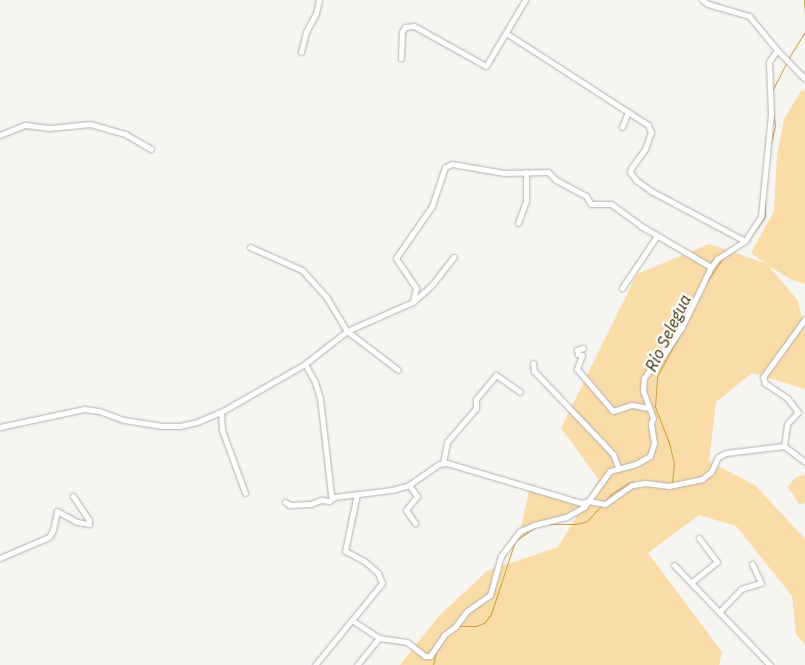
<!DOCTYPE html>
<meta charset="utf-8">
<style>
body{margin:0}
#map{position:relative;width:805px;height:665px;overflow:hidden;background:#f7f5f1;font-family:"IBM Plex Sans",sans-serif}
div>[style]{position:absolute}
[style*='--x']{left:calc(var(--x)*1px);top:calc(var(--y)*1px);width:calc(var(--w)*1px);rotate:calc(var(--a)*1deg)}
.green>*{inset:0;background:#fadca8}
.stream>*{height:1px;margin:-0.5px;padding:0 0.5px;transform-origin:0.5px;border-radius:0.5px;background:#cf9d39}
.roads{filter:drop-shadow(0 0 1px #b1afac) drop-shadow(0 0 1px #b1afac)}
.street>*{height:5px;margin:-2.5px;padding:0 2.5px;transform-origin:2.5px;border-radius:2.5px;background:#fff}
span{translate:-50% -50%;white-space:nowrap;text-align:center;line-height:1.15;-webkit-text-stroke:4.5px #fff;paint-order:stroke}
.water-label{font-size:16px;color:#3f2b00;font-style:italic}
</style>
<div id="map">
<div class="green">
<div style="clip-path:polygon(805px 90px,805px 284px,792px 280px,769px 266px,798px 301px,805px 332px,805px 389px,752px 373px,716px 402px,709px 461px,756px 486px,805px 539px,805px 645px,796px 634px,792px 596px,736px 526px,699px 515px,648px 553px,722px 652px,719px 665px,400px 665px,438px 617px,487px 571px,558px 547px,599px 480px,561px 428px,637px 274px,709px 244px,765px 263px,751px 253px,774px 211px,777px 156px,784px 119px,801px 91px)"></div>
<div style="clip-path:polygon(805px 474px,805px 502px,800px 505px,788px 487px,795px 478px)"></div>
<div style="clip-path:polygon(530px 487px,581px 503px,581px 507px,567px 517px,520px 531px)"></div>
</div>
<div class="stream">
<div style="--x:804;--y:0;--w:15;--a:86"></div>
<div style="--x:788;--y:59;--w:32;--a:-58"></div>
<div style="--x:772;--y:91;--w:31;--a:-63"></div>
<div style="--x:771;--y:143;--w:17;--a:-77"></div>
<div style="--x:775;--y:126;--w:16;--a:-97"></div>
<div style="--x:746;--y:243;--w:32;--a:-54"></div>
<div style="--x:765;--y:217;--w:16;--a:-90"></div>
<div style="--x:706;--y:283;--w:29;--a:-56"></div>
<div style="--x:672;--y:484;--w:21;--a:-85"></div>
<div style="--x:674;--y:463;--w:21;--a:-104"></div>
<div style="--x:669;--y:443;--w:39;--a:-111"></div>
<div style="--x:655;--y:407;--w:31;--a:-86"></div>
<div style="--x:657;--y:376;--w:66;--a:-61.1"></div>
<div style="--x:604;--y:502;--w:9;--a:-49"></div>
<div style="--x:610;--y:495;--w:24;--a:-33"></div>
<div style="--x:630;--y:482;--w:5;--a:0"></div>
<div style="--x:545;--y:524;--w:31;--a:0"></div>
<div style="--x:576;--y:524;--w:11;--a:-15"></div>
<div style="--x:587;--y:521;--w:22;--a:-47"></div>
<div style="--x:459;--y:626;--w:17;--a:0"></div>
<div style="--x:476;--y:626;--w:9;--a:-21"></div>
<div style="--x:484;--y:623;--w:11;--a:-52"></div>
<div style="--x:491;--y:614;--w:77;--a:-71.8"></div>
<div style="--x:515;--y:541;--w:24;--a:-35"></div>
<div style="--x:433;--y:665;--w:14;--a:-78"></div>
</div>
<div class="roads">
<div class="street">
<div style="--x:702;--y:0;--w:7;--a:34"></div>
<div style="--x:708;--y:4;--w:43;--a:16.3"></div>
<div style="--x:749;--y:16;--w:44;--a:50.5"></div>
<div style="--x:777;--y:50;--w:40;--a:46"></div>
<div style="--x:506;--y:33;--w:169;--a:32.9"></div>
<div style="--x:648;--y:125;--w:8;--a:67"></div>
<div style="--x:651;--y:132;--w:18;--a:109"></div>
<div style="--x:645;--y:149;--w:24;--a:126"></div>
<div style="--x:631;--y:168;--w:4;--a:104"></div>
<div style="--x:630;--y:172;--w:10;--a:53"></div>
<div style="--x:636;--y:180;--w:19;--a:36"></div>
<div style="--x:651;--y:191;--w:106;--a:28"></div>
<div style="--x:301;--y:52;--w:21;--a:-76"></div>
<div style="--x:306;--y:32;--w:21;--a:-62"></div>
<div style="--x:316;--y:13;--w:13;--a:-77"></div>
<div style="--x:401;--y:58;--w:26;--a:-88"></div>
<div style="--x:402;--y:32;--w:6;--a:-59"></div>
<div style="--x:405;--y:27;--w:9;--a:-6"></div>
<div style="--x:414;--y:26;--w:82;--a:29.1"></div>
<div style="--x:486;--y:66;--w:77;--a:-59.4"></div>
<div style="--x:622;--y:127;--w:16;--a:-68"></div>
<div style="--x:0;--y:135;--w:27;--a:-22"></div>
<div style="--x:25;--y:125;--w:25;--a:7"></div>
<div style="--x:50;--y:128;--w:40;--a:-5.7"></div>
<div style="--x:90;--y:124;--w:36;--a:16"></div>
<div style="--x:125;--y:134;--w:30;--a:30"></div>
<div style="--x:518;--y:223;--w:23;--a:-70"></div>
<div style="--x:526;--y:201;--w:29;--a:-90"></div>
<div style="--x:250;--y:247;--w:57;--a:23.9"></div>
<div style="--x:302;--y:270;--w:38;--a:48"></div>
<div style="--x:327;--y:298;--w:39;--a:59"></div>
<div style="--x:347;--y:331;--w:64;--a:37.4"></div>
<div style="--x:622;--y:288;--w:63;--a:-56.1"></div>
<div style="--x:413;--y:301;--w:13;--a:-77"></div>
<div style="--x:416;--y:288;--w:36;--a:-124"></div>
<div style="--x:396;--y:258;--w:63;--a:-55.3"></div>
<div style="--x:432;--y:206;--w:41;--a:-71.6"></div>
<div style="--x:445;--y:167;--w:8;--a:-23"></div>
<div style="--x:452;--y:164;--w:53;--a:9.8"></div>
<div style="--x:504;--y:173;--w:44;--a:-1.3"></div>
<div style="--x:548;--y:172;--w:11;--a:45"></div>
<div style="--x:556;--y:180;--w:34;--a:28"></div>
<div style="--x:586;--y:196;--w:9;--a:58"></div>
<div style="--x:591;--y:204;--w:20;--a:0"></div>
<div style="--x:611;--y:204;--w:37;--a:36"></div>
<div style="--x:641;--y:226;--w:81;--a:30.4"></div>
<div style="--x:583;--y:348;--w:6;--a:162"></div>
<div style="--x:577;--y:350;--w:4;--a:76"></div>
<div style="--x:578;--y:354;--w:4;--a:14"></div>
<div style="--x:582;--y:355;--w:15;--a:110"></div>
<div style="--x:577;--y:369;--w:55;--a:49.4"></div>
<div style="--x:613;--y:411;--w:20;--a:-18"></div>
<div style="--x:632;--y:405;--w:17;--a:10"></div>
<div style="--x:533;--y:363;--w:8;--a:83"></div>
<div style="--x:534;--y:371;--w:115;--a:46.4"></div>
<div style="--x:613;--y:454;--w:14;--a:69"></div>
<div style="--x:305;--y:364;--w:21;--a:61"></div>
<div style="--x:315;--y:382;--w:17;--a:73"></div>
<div style="--x:320;--y:398;--w:98;--a:83.5"></div>
<div style="--x:331;--y:495;--w:4;--a:34"></div>
<div style="--x:334;--y:497;--w:58;--a:-6.9"></div>
<div style="--x:392;--y:490;--w:18;--a:-16"></div>
<div style="--x:409;--y:485;--w:37;--a:-35"></div>
<div style="--x:439;--y:464;--w:8;--a:-7"></div>
<div style="--x:447;--y:463;--w:140;--a:16.6"></div>
<div style="--x:581;--y:503;--w:7;--a:-16"></div>
<div style="--x:588;--y:501;--w:17;--a:10"></div>
<div style="--x:605;--y:504;--w:33;--a:-35"></div>
<div style="--x:632;--y:485;--w:13;--a:-9"></div>
<div style="--x:645;--y:483;--w:24;--a:7"></div>
<div style="--x:669;--y:486;--w:34;--a:-12"></div>
<div style="--x:702;--y:479;--w:11;--a:-38"></div>
<div style="--x:711;--y:472;--w:17;--a:-65"></div>
<div style="--x:718;--y:457;--w:9;--a:-27"></div>
<div style="--x:726;--y:453;--w:58;--a:-6.9"></div>
<div style="--x:784;--y:446;--w:26;--a:37"></div>
<div style="--x:221;--y:412;--w:18;--a:87"></div>
<div style="--x:222;--y:430;--w:67;--a:69.9"></div>
<div style="--x:0;--y:427;--w:86;--a:-12.1"></div>
<div style="--x:84;--y:409;--w:15;--a:8"></div>
<div style="--x:99;--y:411;--w:27;--a:20"></div>
<div style="--x:124;--y:420;--w:37;--a:9"></div>
<div style="--x:161;--y:426;--w:19;--a:0"></div>
<div style="--x:180;--y:426;--w:17;--a:-13"></div>
<div style="--x:197;--y:422;--w:26;--a:-23"></div>
<div style="--x:221;--y:412;--w:97;--a:-29.7"></div>
<div style="--x:305;--y:364;--w:53;--a:-38.2"></div>
<div style="--x:347;--y:331;--w:72;--a:-23.7"></div>
<div style="--x:413;--y:302;--w:24;--a:-42"></div>
<div style="--x:431;--y:286;--w:37;--a:-52"></div>
<div style="--x:784;--y:446;--w:22;--a:-82"></div>
<div style="--x:787;--y:424;--w:16;--a:-47"></div>
<div style="--x:798;--y:412;--w:18;--a:-128"></div>
<div style="--x:787;--y:398;--w:27;--a:-146"></div>
<div style="--x:765;--y:383;--w:6;--a:-108"></div>
<div style="--x:763;--y:377;--w:72;--a:-54.1"></div>
<div style="--x:443;--y:463;--w:21;--a:-79"></div>
<div style="--x:447;--y:442;--w:45;--a:-49.5"></div>
<div style="--x:476;--y:408;--w:9;--a:-90"></div>
<div style="--x:476;--y:399;--w:31;--a:-50"></div>
<div style="--x:496;--y:375;--w:29;--a:35"></div>
<div style="--x:409;--y:485;--w:14;--a:54"></div>
<div style="--x:417;--y:496;--w:18;--a:128"></div>
<div style="--x:406;--y:510;--w:16;--a:55"></div>
<div style="--x:285;--y:502;--w:6;--a:31"></div>
<div style="--x:290;--y:505;--w:21;--a:-3"></div>
<div style="--x:311;--y:504;--w:11;--a:-22"></div>
<div style="--x:321;--y:500;--w:8;--a:7"></div>
<div style="--x:329;--y:501;--w:6;--a:-39"></div>
<div style="--x:0;--y:558;--w:53;--a:-23.2"></div>
<div style="--x:49;--y:537;--w:8;--a:-60"></div>
<div style="--x:53;--y:530;--w:19;--a:-78"></div>
<div style="--x:57;--y:511;--w:23;--a:29"></div>
<div style="--x:77;--y:522;--w:12;--a:9"></div>
<div style="--x:89;--y:524;--w:4;--a:-90"></div>
<div style="--x:89;--y:520;--w:29;--a:-124"></div>
<div style="--x:674;--y:565;--w:139;--a:46.2"></div>
<div style="--x:692;--y:582;--w:32;--a:-39"></div>
<div style="--x:717;--y:562;--w:30;--a:-127"></div>
<div style="--x:720;--y:611;--w:30;--a:-46"></div>
<div style="--x:741;--y:589;--w:21;--a:-17"></div>
<div style="--x:761;--y:583;--w:21;--a:-115"></div>
<div style="--x:353;--y:621;--w:31;--a:33"></div>
<div style="--x:379;--y:638;--w:28;--a:8"></div>
<div style="--x:407;--y:642;--w:23;--a:38"></div>
<div style="--x:425;--y:656;--w:5;--a:0"></div>
<div style="--x:430;--y:656;--w:25;--a:-56"></div>
<div style="--x:444;--y:635;--w:14;--a:-36"></div>
<div style="--x:455;--y:627;--w:20;--a:-53"></div>
<div style="--x:467;--y:611;--w:28;--a:-35"></div>
<div style="--x:490;--y:595;--w:41;--a:-74.2"></div>
<div style="--x:501;--y:556;--w:31;--a:-53"></div>
<div style="--x:520;--y:531;--w:15;--a:-23"></div>
<div style="--x:534;--y:525;--w:33;--a:-14"></div>
<div style="--x:566;--y:517;--w:21;--a:-29"></div>
<div style="--x:584;--y:507;--w:44;--a:-54.2"></div>
<div style="--x:610;--y:471;--w:27;--a:-15"></div>
<div style="--x:636;--y:464;--w:16;--a:-30"></div>
<div style="--x:650;--y:456;--w:14;--a:-73"></div>
<div style="--x:654;--y:443;--w:20;--a:-99"></div>
<div style="--x:651;--y:423;--w:5;--a:-68"></div>
<div style="--x:653;--y:418;--w:29;--a:-110"></div>
<div style="--x:643;--y:391;--w:13;--a:-86"></div>
<div style="--x:644;--y:378;--w:9;--a:-54"></div>
<div style="--x:649;--y:371;--w:8;--a:-30"></div>
<div style="--x:656;--y:367;--w:48;--a:-57"></div>
<div style="--x:682;--y:327;--w:67;--a:-64.2"></div>
<div style="--x:711;--y:267;--w:10;--a:-53"></div>
<div style="--x:717;--y:259;--w:33;--a:-33"></div>
<div style="--x:745;--y:241;--w:30;--a:-57"></div>
<div style="--x:761;--y:216;--w:102;--a:-84.4"></div>
<div style="--x:771;--y:114;--w:52;--a:-92.2"></div>
<div style="--x:769;--y:62;--w:14;--a:-56"></div>
<div style="--x:315;--y:665;--w:106;--a:-50.7"></div>
<div style="--x:382;--y:583;--w:11;--a:-112"></div>
<div style="--x:378;--y:573;--w:18;--a:-139"></div>
<div style="--x:364;--y:561;--w:21;--a:-152"></div>
<div style="--x:345;--y:551;--w:58;--a:-78.1"></div>
<div style="--x:357;--y:665;--w:35;--a:-51"></div>
</div>
</div>
<div class="water-label">
<span style="left:668px;top:333px;rotate:-64deg">Río Selegua</span>
</div>
</div>
